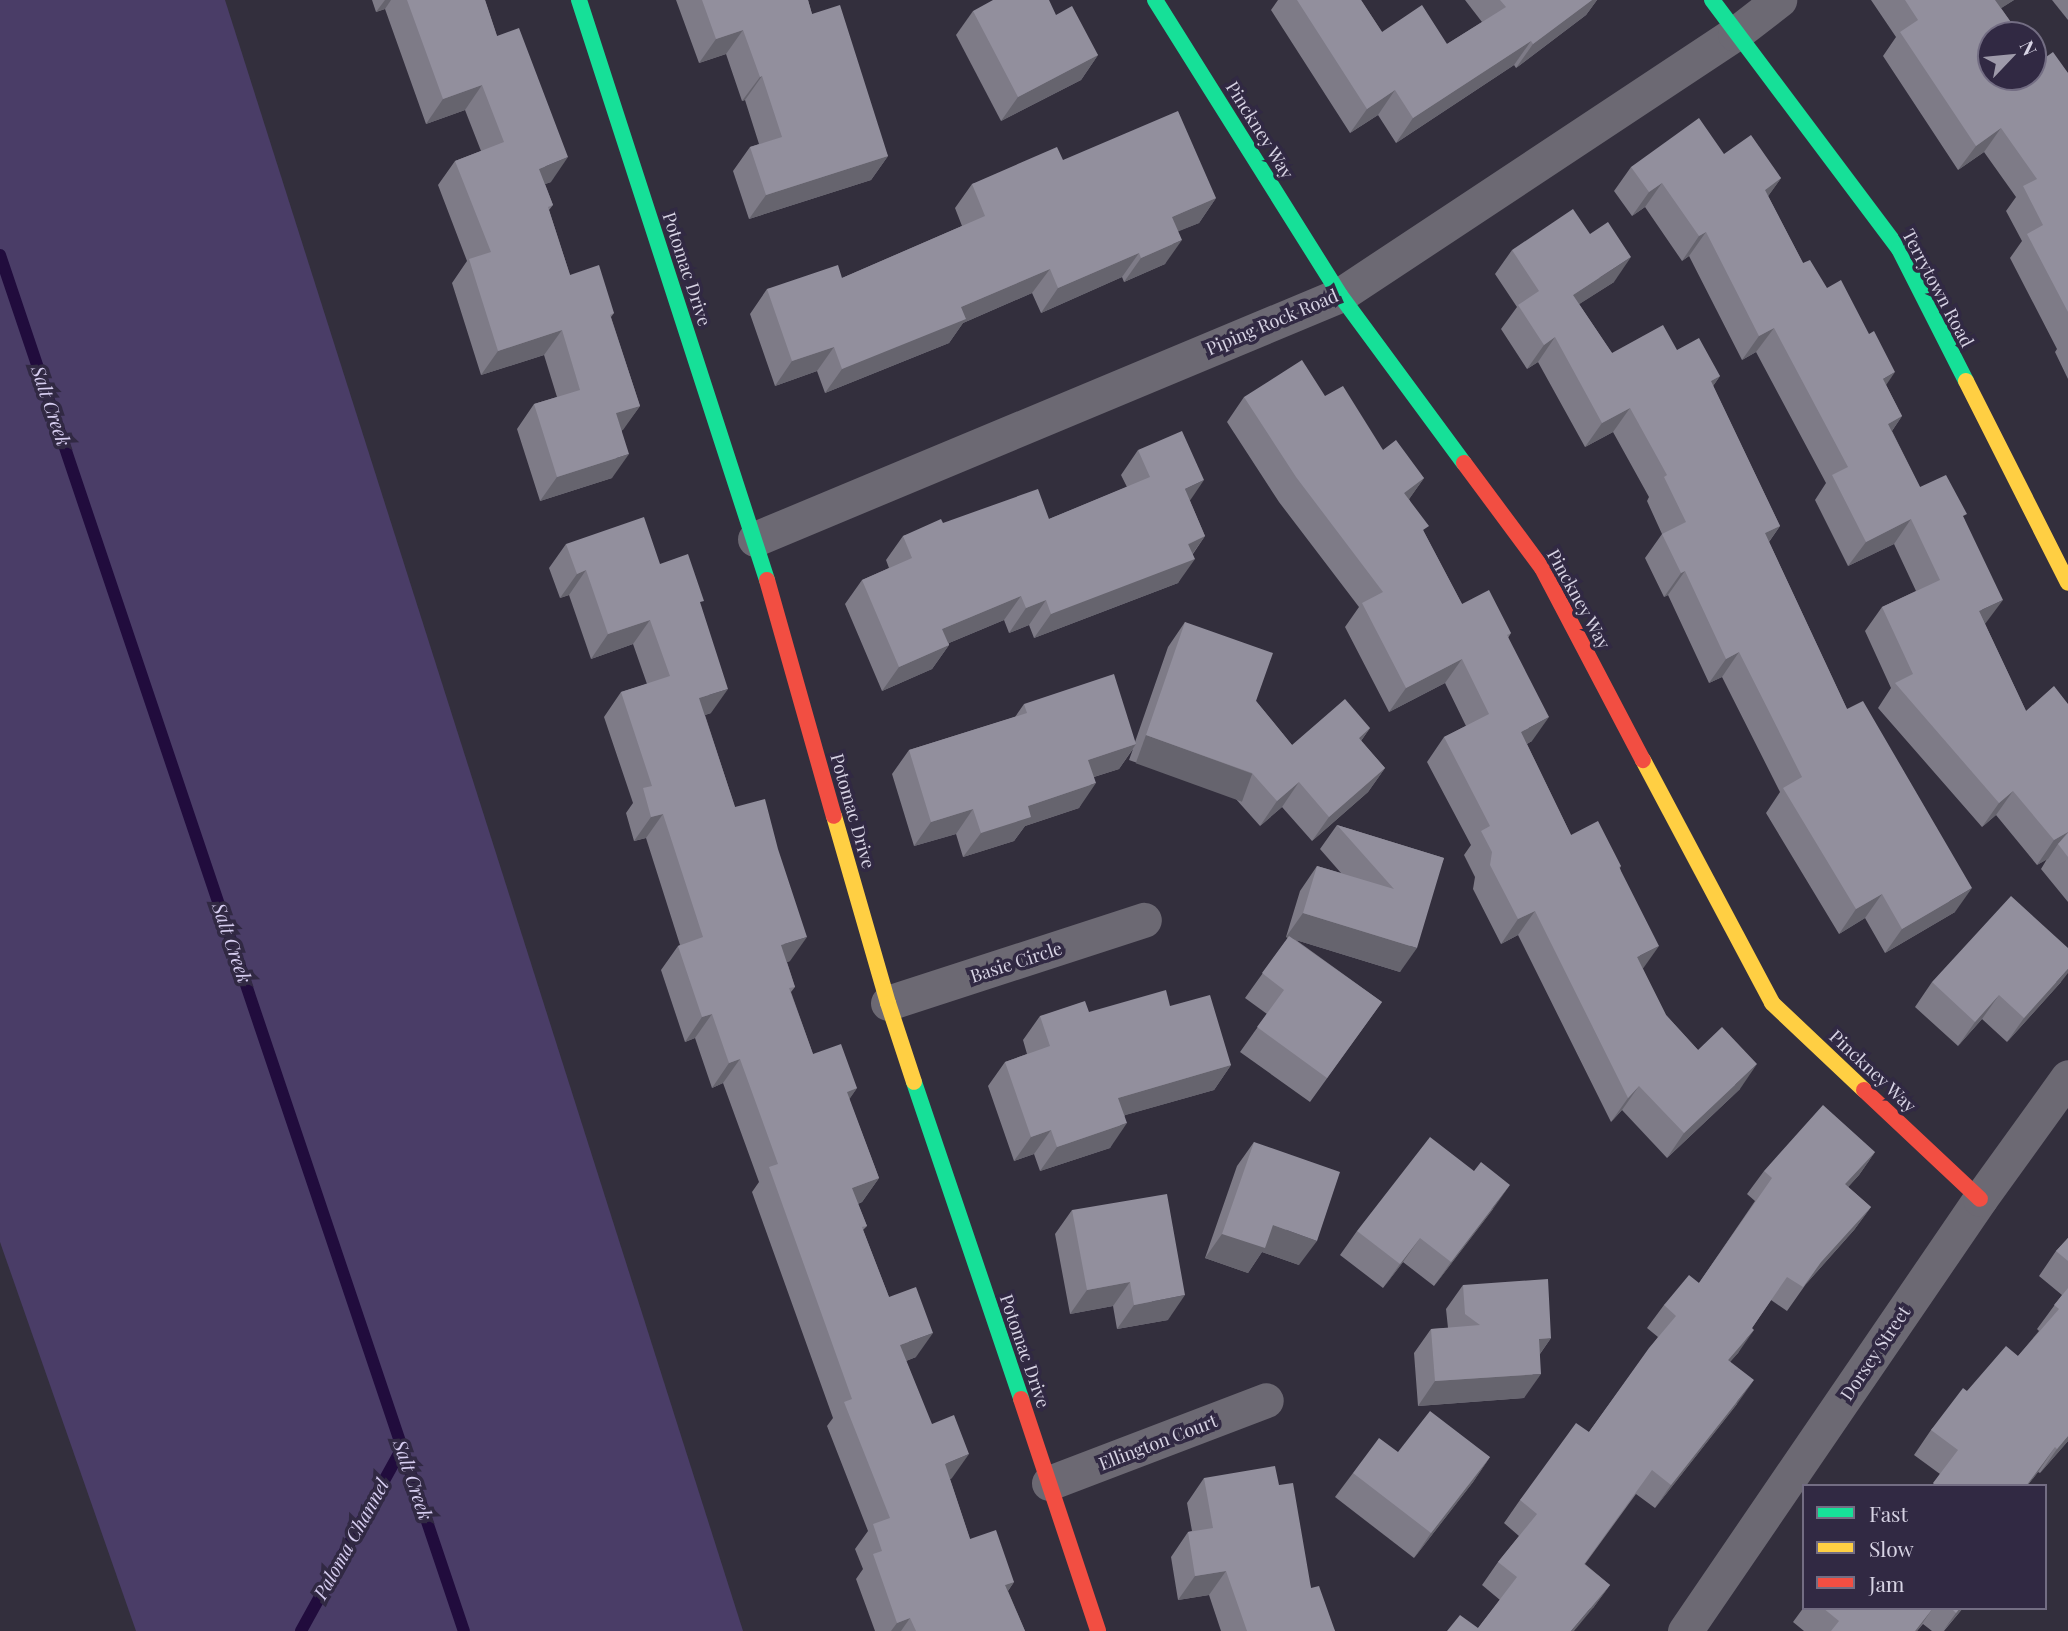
<!DOCTYPE html>
<style>
body{margin:0}
#map{position:relative;width:2068px;height:1631px;overflow:hidden;background:#332f3d;font-family:"Playfair Display",serif}
div>[style]{position:absolute}
[style*='--x']{left:calc(var(--x)*1px);top:calc(var(--y)*1px);width:calc(var(--w)*1px);rotate:calc(var(--a)*1deg)}
.green>*{inset:0;background:#4a3d67}
.stream>*{height:12px;margin:-6px;padding:0 6px;transform-origin:6px;border-radius:6px;background:#210c3d}
.street>*{height:35px;margin:-17.5px;padding:0 17.5px;transform-origin:17.5px;border-radius:17.5px;background:#6c6973}
.fast>*{height:16px;margin:-8px;padding:0 8px;transform-origin:8px;border-radius:8px;background:#16e098}
.slow>*{height:16px;margin:-8px;padding:0 8px;transform-origin:8px;border-radius:8px;background:#ffcf43}
.jam>*{height:16px;margin:-8px;padding:0 8px;transform-origin:8px;border-radius:8px;background:#f24e42}
.wall>*{inset:0;background:#7e7b87}
.shaded-wall>*{inset:0;background:#66646e;transform-origin:0 0}
.building>*{inset:0;background:#928f9d}
span{translate:-50% -50%;white-space:nowrap;text-align:center;line-height:1.15;-webkit-text-stroke:7px #312943;paint-order:stroke}
.street-label{font-size:18px;color:#d7d3e4}
.water-label{font-size:19px;color:#d7cef1;font-style:italic}
.legend{position:absolute;left:1802px;top:1484px;width:245px;height:126px;box-sizing:border-box;background:#312943;border:2px solid #736d83;margin:0;padding:9px 12px;list-style:none;font-size:21px;color:#d7d3e4}
.legend li{display:flex;align-items:center;gap:14px;height:35px}
.legend b{width:35px;border:2px solid #736d83}
.north{position:absolute;left:1977px;top:21px;width:70px;height:70px;box-sizing:border-box;background:#312943;border:2px solid #736d83;border-radius:50%;rotate:64deg;font-size:19px;font-weight:700;line-height:28px;text-align:center;color:#d7d3e4}
.north::after{content:'';display:block;margin:auto;width:24px;height:32px;background:#9e9aaa;clip-path:polygon(50% 0,100% 100%,50% 72%,0 100%)}
</style>
<div id="map">
<div class="green">
<div style="clip-path:polygon(0 0,225px 0,743px 1631px,136px 1631px,0 1242px)"></div>
</div>
<div class="stream">
<div style="--x:0;--y:255;--w:1452;--a:71.37"></div>
<div style="--x:301;--y:1631;--w:209;--a:-61.1"></div>
</div>
<div class="street">
<div style="--x:755;--y:539;--w:634;--a:-22.64"></div>
<div style="--x:1340;--y:295;--w:473;--a:-33.5"></div>
<div style="--x:1735;--y:34;--w:56;--a:-37.7"></div>
<div style="--x:888;--y:1003;--w:269;--a:-18"></div>
<div style="--x:1049;--y:1483;--w:232;--a:-20.9"></div>
<div style="--x:1685;--y:1631;--w:523;--a:-55.67"></div>
<div style="--x:1980;--y:1199;--w:150;--a:-54.2"></div>
</div>
<div class="fast">
<div style="--x:579;--y:0;--w:610;--a:72.04"></div>
<div style="--x:1155;--y:0;--w:348;--a:57.9"></div>
<div style="--x:1340;--y:295;--w:209;--a:53.6"></div>
<div style="--x:1712;--y:0;--w:311;--a:53.1"></div>
<div style="--x:1899;--y:249;--w:148;--a:63.1"></div>
<div style="--x:914;--y:1082;--w:335;--a:71.3"></div>
</div>
<div class="slow">
<div style="--x:1966;--y:381;--w:226;--a:63.2"></div>
<div style="--x:1643;--y:760;--w:275;--a:62"></div>
<div style="--x:1772;--y:1003;--w:127;--a:43.4"></div>
<div style="--x:834;--y:816;--w:195;--a:73.9"></div>
<div style="--x:888;--y:1003;--w:83;--a:71.8"></div>
</div>
<div class="jam">
<div style="--x:1464;--y:463;--w:131;--a:53.4"></div>
<div style="--x:1542;--y:568;--w:217;--a:62.3"></div>
<div style="--x:767;--y:580;--w:245;--a:74.2"></div>
<div style="--x:1864;--y:1090;--w:159;--a:43.2"></div>
<div style="--x:1021;--y:1399;--w:244;--a:71.6"></div>
</div>
<div class="wall">
<div style="clip-path:polygon(372px 0,485px 0,497px 36px,551px 182px,545px 184px,553px 205px,549px 210px,570px 275px,614px 313px,611px 317px,640px 406px,622px 430px,612px 478px,540px 501px,517px 429px,534px 404px,557px 397px,544px 355px,481px 375px,452px 283px,467px 261px,438px 185px,455px 161px,481px 151px,465px 110px,426px 124px,385px 9px,376px 12px)"></div>
<div style="clip-path:polygon(676px 0,808px 0,812px 14px,888px 156px,871px 180px,749px 219px,733px 171px,750px 147px,759px 144px,745px 100px,742px 101px,726px 54px,699px 63px)"></div>
<div style="clip-path:polygon(1278px 0,1361px 0,1382px 32px,1447px 44px,1482px 22px,1465px 0,1597px 0,1586px 15px,1516px 68px,1514px 65px,1396px 143px,1378px 115px,1350px 133px,1271px 10px)"></div>
<div style="clip-path:polygon(1871px 0,2014px 0,2001px 8px,2039px 62px,2068px 73px,2068px 379px,2055px 352px,2057px 349px,2010px 258px,2022px 241px,2006px 211px,2016px 197px,1984px 152px,1958px 170px,1883px 56px,1896px 37px)"></div>
<div style="clip-path:polygon(2052px 0,2068px 0,2068px 20px)"></div>
<div style="clip-path:polygon(973px 11px,1056px 15px,1098px 55px,1081px 80px,1001px 121px,956px 35px)"></div>
<div style="clip-path:polygon(1724px 154px,1781px 178px,1768px 196px,1803px 263px,1886px 385px,1902px 416px,1892px 431px,1920px 487px,1964px 518px,1985px 624px,2026px 711px,2068px 704px,2068px 902px,2041px 869px,2047px 859px,2037px 865px,1996px 815px,1982px 827px,1878px 708px,1891px 688px,1865px 631px,1882px 607px,1916px 591px,1894px 544px,1848px 566px,1815px 500px,1826px 483px,1756px 352px,1742px 360px,1689px 256px,1682px 261px,1645px 207px,1632px 216px,1614px 191px,1631px 167px)"></div>
<div style="clip-path:polygon(1063px 160px,1216px 198px,1199px 223px,1178px 231px,1165px 264px,1124px 282px,1122px 277px,1041px 313px,1032px 293px,963px 323px,949px 343px,825px 393px,817px 371px,775px 386px,750px 314px,767px 289px,842px 278px,962px 226px,955px 208px,972px 184px)"></div>
<div style="clip-path:polygon(1512px 250px,1614px 282px,1579px 304px,1612px 353px,1677px 350px,1720px 376px,1713px 386px,1780px 526px,1769px 542px,1847px 709px,1955px 912px,1885px 953px,1865px 918px,1839px 934px,1766px 813px,1780px 792px,1722px 677px,1709px 683px,1668px 595px,1664px 597px,1645px 558px,1662px 534px,1647px 501px,1649px 497px,1613px 432px,1585px 447px,1538px 362px,1527px 369px,1501px 329px,1517px 307px,1495px 274px)"></div>
<div style="clip-path:polygon(1325px 396px,1383px 450px,1424px 478px,1409px 499px,1424px 532px,1462px 604px,1511px 633px,1508px 638px,1532px 741px,1527px 744px,1571px 835px,1621px 866px,1620px 868px,1643px 969px,1666px 1015px,1698px 1050px,1740px 1089px,1667px 1158px,1622px 1110px,1611px 1122px,1518px 935px,1501px 944px,1473px 889px,1475px 877px,1464px 855px,1471px 845px,1427px 762px,1444px 737px,1466px 726px,1445px 683px,1389px 712px,1345px 627px,1359px 607px,1279px 502px,1227px 422px,1244px 397px)"></div>
<div style="clip-path:polygon(1138px 450px,1190px 501px,1205px 536px,1193px 554px,1178px 583px,1034px 638px,1029px 625px,1009px 633px,1004px 620px,949px 643px,949px 645px,932px 669px,882px 691px,845px 604px,862px 580px,889px 568px,886px 560px,903px 536px,943px 523px,1049px 519px,1127px 487px,1121px 475px)"></div>
<div style="clip-path:polygon(566px 544px,660px 564px,701px 606px,711px 713px,705px 715px,735px 807px,790px 961px,787px 962px,795px 987px,791px 992px,813px 1054px,857px 1088px,849px 1099px,879px 1178px,862px 1202px,858px 1204px,867px 1226px,863px 1230px,889px 1297px,916px 1357px,906px 1361px,952px 1478px,950px 1479px,970px 1539px,1014px 1582px,1008px 1591px,1025px 1631px,875px 1631px,856px 1579px,863px 1569px,855px 1549px,868px 1531px,827px 1426px,833px 1418px,752px 1192px,759px 1182px,723px 1083px,712px 1088px,695px 1038px,685px 1042px,661px 970px,678px 946px,680px 945px,646px 838px,634px 841px,626px 813px,633px 803px,604px 717px,621px 692px,647px 684px,633px 644px,591px 659px,569px 595px,560px 598px,549px 568px)"></div>
<div style="clip-path:polygon(1185px 622px,1256px 701px,1292px 745px,1370px 728px,1361px 741px,1385px 768px,1368px 792px,1312px 841px,1282px 807px,1260px 826px,1235px 798px,1129px 760px,1133px 749px,1119px 769px,1094px 777px,1079px 808px,1025px 826px,1014px 841px,963px 857px,956px 834px,914px 846px,892px 774px,909px 750px,1015px 717px,1024px 704px,1135px 742px,1168px 647px)"></div>
<div style="clip-path:polygon(1337px 825px,1444px 858px,1400px 972px,1296px 940px,1382px 1002px,1310px 1102px,1240px 1052px,1267px 1014px,1245px 998px,1288px 938px,1286px 937px,1300px 891px,1317px 866px,1341px 873px,1320px 849px)"></div>
<div style="clip-path:polygon(1932px 982px,2061px 982px,2007px 1042px,1982px 1019px,1958px 1046px,1915px 1007px)"></div>
<div style="clip-path:polygon(1170px 1006px,1231px 1065px,1214px 1090px,1125px 1115px,1110px 1148px,1040px 1171px,1034px 1154px,1014px 1161px,988px 1086px,1005px 1062px,1027px 1054px,1023px 1040px,1040px 1016px)"></div>
<div style="clip-path:polygon(1254px 1142px,1299px 1265px,1262px 1252px,1248px 1273px,1205px 1258px,1237px 1166px)"></div>
<div style="clip-path:polygon(1875px 1152px,1859px 1175px,1848px 1187px,1871px 1207px,1854px 1230px,1806px 1284px,1787px 1311px,1771px 1300px,1752px 1328px,1738px 1353px,1730px 1361px,1737px 1404px,1655px 1508px,1636px 1494px,1585px 1564px,1610px 1585px,1593px 1608px,1478px 1628px,1500px 1600px,1482px 1585px,1498px 1562px,1519px 1536px,1504px 1523px,1520px 1500px,1589px 1432px,1658px 1337px,1647px 1328px,1664px 1305px,1699px 1283px,1755px 1201px,1747px 1194px,1764px 1171px)"></div>
<div style="clip-path:polygon(1493px 1209px,1434px 1286px,1403px 1262px,1383px 1288px,1340px 1255px,1357px 1231px)"></div>
<div style="clip-path:polygon(1072px 1210px,1168px 1320px,1117px 1329px,1113px 1306px,1070px 1314px,1055px 1234px)"></div>
<div style="clip-path:polygon(2068px 1238px,2068px 1441px,2040px 1473px,2038px 1472px,2027px 1486px,1932px 1486px,1940px 1474px,1914px 1455px,1931px 1430px,1967px 1391px,2018px 1356px,2039px 1331px,2037px 1329px,2062px 1295px,2039px 1276px,2056px 1251px)"></div>
<div style="clip-path:polygon(1463px 1285px,1551px 1338px,1540px 1354px,1524px 1398px,1418px 1406px,1414px 1353px,1431px 1329px,1448px 1328px,1446px 1309px)"></div>
<div style="clip-path:polygon(1490px 1457px,1473px 1482px,1414px 1558px,1335px 1497px,1353px 1473px)"></div>
<div style="clip-path:polygon(1204px 1478px,1279px 1485px,1311px 1588px,1335px 1631px,1221px 1631px,1209px 1595px,1178px 1600px,1171px 1557px,1188px 1532px,1192px 1531px,1187px 1503px)"></div>
<div style="clip-path:polygon(1804px 1607px,1804px 1608px,1963px 1608px,1944px 1631px,1932px 1631px,1923px 1624px,1917px 1631px,1804px 1631px,1793px 1622px)"></div>
</div>
<div class="shaded-wall">
<div style="clip-path:polygon(385px 0,391px 0,385px 9px,376px 12px)"></div>
<div style="clip-path:polygon(1592px 0,1597px 0,1586px 15px,1516px 68px,1533px 44px)"></div>
<div style="clip-path:polygon(1994px 0,2014px 0,1978px 23px)"></div>
<div style="clip-path:polygon(743px 30px,726px 54px,699px 63px,716px 39px)"></div>
<div style="clip-path:polygon(1531px 41px,1514px 65px,1396px 143px,1413px 118px)"></div>
<div style="clip-path:polygon(1098px 55px,1081px 80px,1001px 121px,1018px 97px)"></div>
<div style="clip-path:polygon(762px 76px,745px 100px,742px 101px,760px 77px)"></div>
<div style="clip-path:polygon(482px 85px,465px 110px,426px 124px,443px 99px)"></div>
<div style="clip-path:polygon(1395px 90px,1378px 115px,1350px 133px,1367px 109px)"></div>
<div style="clip-path:polygon(2001px 128px,1984px 152px,1958px 170px,1976px 146px)"></div>
<div style="clip-path:polygon(888px 156px,871px 180px,749px 219px,766px 195px)"></div>
<div style="clip-path:polygon(568px 157px,551px 182px,521px 193px,539px 169px)"></div>
<div style="clip-path:polygon(1781px 178px,1764px 202px,1765px 190px)"></div>
<div style="clip-path:polygon(1662px 183px,1645px 207px,1632px 216px,1649px 192px)"></div>
<div style="clip-path:polygon(1216px 198px,1199px 223px,1155px 241px,1172px 217px)"></div>
<div style="clip-path:polygon(1706px 232px,1689px 256px,1682px 261px,1699px 236px)"></div>
<div style="clip-path:polygon(1182px 240px,1165px 264px,1124px 282px,1141px 258px)"></div>
<div style="clip-path:polygon(1139px 253px,1122px 277px,1041px 313px,1058px 288px)"></div>
<div style="clip-path:polygon(1631px 257px,1614px 282px,1556px 319px,1573px 295px)"></div>
<div style="clip-path:polygon(1050px 269px,1032px 293px,963px 323px,949px 343px,825px 393px,842px 369px,961px 307px)"></div>
<div style="clip-path:polygon(1774px 328px,1756px 352px,1742px 360px,1759px 336px)"></div>
<div style="clip-path:polygon(562px 330px,544px 355px,481px 375px,498px 351px)"></div>
<div style="clip-path:polygon(1555px 337px,1538px 362px,1527px 369px,1544px 345px)"></div>
<div style="clip-path:polygon(834px 347px,817px 371px,775px 386px,792px 361px)"></div>
<div style="clip-path:polygon(1895px 372px,1878px 397px,1883px 379px)"></div>
<div style="clip-path:polygon(1720px 376px,1703px 400px,1711px 381px)"></div>
<div style="clip-path:polygon(640px 406px,623px 430px,599px 437px,616px 413px)"></div>
<div style="clip-path:polygon(1630px 408px,1613px 432px,1585px 447px,1602px 423px)"></div>
<div style="clip-path:polygon(1902px 416px,1885px 441px,1888px 424px)"></div>
<div style="clip-path:polygon(629px 454px,612px 478px,540px 501px,557px 477px)"></div>
<div style="clip-path:polygon(1424px 478px,1407px 502px,1404px 493px)"></div>
<div style="clip-path:polygon(1204px 480px,1187px 505px,1185px 489px)"></div>
<div style="clip-path:polygon(1911px 519px,1894px 544px,1848px 566px,1866px 542px)"></div>
<div style="clip-path:polygon(1780px 526px,1763px 550px,1765px 533px)"></div>
<div style="clip-path:polygon(1205px 536px,1188px 560px,1195px 559px,1178px 583px,1034px 638px,1051px 614px)"></div>
<div style="clip-path:polygon(586px 570px,569px 595px,560px 598px,577px 574px)"></div>
<div style="clip-path:polygon(1685px 571px,1668px 595px,1664px 597px,1681px 573px)"></div>
<div style="clip-path:polygon(1021px 596px,1004px 620px,925px 653px,942px 629px)"></div>
<div style="clip-path:polygon(1046px 600px,1029px 625px,1009px 633px,1026px 608px)"></div>
<div style="clip-path:polygon(2003px 600px,1985px 624px,1979px 611px)"></div>
<div style="clip-path:polygon(650px 620px,633px 644px,591px 659px,608px 634px)"></div>
<div style="clip-path:polygon(949px 645px,932px 669px,882px 691px,899px 667px)"></div>
<div style="clip-path:polygon(1739px 652px,1722px 677px,1709px 683px,1726px 659px)"></div>
<div style="clip-path:polygon(1462px 659px,1445px 683px,1389px 712px,1406px 688px)"></div>
<div style="clip-path:polygon(728px 689px,711px 713px,682px 723px,699px 698px)"></div>
<div style="clip-path:polygon(1549px 717px,1532px 741px,1504px 756px,1521px 732px)"></div>
<div style="clip-path:polygon(1370px 728px,1353px 752px,1359px 738px)"></div>
<div style="left:1146px;top:735px;width:113px;height:30px;rotate:20deg"></div>
<div style="clip-path:polygon(1136px 744px,1119px 769px,1071px 784px,1088px 760px)"></div>
<div style="clip-path:polygon(1385px 768px,1368px 792px,1312px 841px,1329px 817px)"></div>
<div style="clip-path:polygon(1299px 782px,1282px 807px,1260px 826px,1277px 801px)"></div>
<div style="clip-path:polygon(1096px 783px,1079px 808px,1025px 826px,1014px 841px,963px 857px,981px 833px,1028px 806px)"></div>
<div style="clip-path:polygon(2013px 791px,1996px 815px,1982px 827px,1999px 803px)"></div>
<div style="clip-path:polygon(973px 809px,956px 834px,914px 846px,931px 822px)"></div>
<div style="clip-path:polygon(663px 814px,646px 838px,634px 841px,651px 817px)"></div>
<div style="clip-path:polygon(2068px 832px,2058px 844px,2048px 859px,2037px 865px,2054px 840px)"></div>
<div style="clip-path:polygon(1972px 888px,1955px 912px,1885px 953px,1902px 929px)"></div>
<div style="clip-path:polygon(1882px 894px,1865px 918px,1839px 934px,1856px 909px)"></div>
<div style="clip-path:polygon(1535px 911px,1518px 935px,1501px 944px,1518px 919px)"></div>
<div style="clip-path:polygon(1303px 913px,1417px 948px,1400px 972px,1286px 937px)"></div>
<div style="clip-path:polygon(807px 937px,790px 961px,764px 970px,781px 945px)"></div>
<div style="clip-path:polygon(1659px 946px,1642px 970px,1637px 957px)"></div>
<div style="clip-path:polygon(2068px 969px,2068px 973px,2061px 982px,2007px 1042px,2024px 1018px)"></div>
<div style="clip-path:polygon(1999px 995px,1982px 1019px,1958px 1046px,1975px 1022px)"></div>
<div style="clip-path:polygon(712px 1014px,695px 1038px,685px 1042px,702px 1017px)"></div>
<div style="clip-path:polygon(740px 1059px,723px 1083px,712px 1088px,729px 1063px)"></div>
<div style="clip-path:polygon(1757px 1064px,1740px 1089px,1667px 1158px,1684px 1133px)"></div>
<div style="clip-path:polygon(1231px 1065px,1214px 1090px,1101px 1122px,1118px 1098px)"></div>
<div style="clip-path:polygon(1639px 1086px,1622px 1110px,1611px 1122px,1628px 1098px)"></div>
<div style="clip-path:polygon(857px 1088px,840px 1113px,847px 1092px)"></div>
<div style="clip-path:polygon(1127px 1123px,1110px 1148px,1040px 1171px,1057px 1147px)"></div>
<div style="clip-path:polygon(1051px 1130px,1034px 1154px,1014px 1161px,1031px 1137px)"></div>
<div style="clip-path:polygon(1875px 1152px,1859px 1175px,1829px 1208px,1845px 1184px)"></div>
<div style="clip-path:polygon(879px 1178px,862px 1202px,835px 1212px,852px 1188px)"></div>
<div style="clip-path:polygon(1510px 1185px,1493px 1209px,1434px 1286px,1451px 1262px)"></div>
<div style="clip-path:polygon(1871px 1207px,1854px 1230px,1805px 1285px,1821px 1262px)"></div>
<div style="clip-path:polygon(1273px 1225px,1317px 1241px,1299px 1265px,1262px 1252px,1248px 1273px,1205px 1258px,1222px 1234px)"></div>
<div style="clip-path:polygon(1420px 1238px,1403px 1262px,1383px 1288px,1400px 1264px)"></div>
<div style="clip-path:polygon(1130px 1282px,1113px 1306px,1070px 1314px,1087px 1290px)"></div>
<div style="clip-path:polygon(1185px 1295px,1168px 1320px,1117px 1329px,1134px 1305px)"></div>
<div style="clip-path:polygon(1754px 1330px,1738px 1353px,1712px 1383px,1728px 1360px)"></div>
<div style="clip-path:polygon(933px 1333px,916px 1357px,883px 1370px,900px 1345px)"></div>
<div style="clip-path:polygon(1551px 1338px,1534px 1362px,1539px 1339px)"></div>
<div style="clip-path:polygon(1541px 1374px,1524px 1398px,1418px 1406px,1435px 1381px)"></div>
<div style="clip-path:polygon(1754px 1380px,1737px 1404px,1655px 1508px,1671px 1485px)"></div>
<div style="clip-path:polygon(2068px 1436px,2068px 1441px,2040px 1473px,2057px 1449px)"></div>
<div style="clip-path:polygon(2055px 1447px,2038px 1472px,2027px 1486px,2026px 1486px)"></div>
<div style="clip-path:polygon(969px 1454px,952px 1478px,928px 1488px,945px 1464px)"></div>
<div style="clip-path:polygon(1490px 1457px,1473px 1482px,1414px 1558px,1431px 1533px)"></div>
<div style="clip-path:polygon(1226px 1571px,1209px 1595px,1178px 1600px,1195px 1576px)"></div>
<div style="clip-path:polygon(1014px 1582px,997px 1606px,1005px 1585px)"></div>
<div style="clip-path:polygon(1610px 1585px,1593px 1608px,1574px 1631px,1571px 1631px)"></div>
<div style="clip-path:polygon(1933px 1608px,1917px 1631px,1915px 1631px)"></div>
<div style="clip-path:polygon(1960px 1608px,1963px 1608px,1943px 1631px,1956px 1613px)"></div>
<div style="clip-path:polygon(910px 1618px,901px 1631px,891px 1631px,897px 1623px)"></div>
</div>
<div class="building">
<div style="clip-path:polygon(407px 0,485px 0,497px 36px,519px 28px,568px 157px,539px 169px,553px 205px,548px 207px,570px 275px,599px 265px,614px 313px,610px 315px,640px 406px,616px 413px,629px 454px,557px 477px,534px 404px,580px 390px,562px 330px,498px 351px,469px 259px,491px 252px,455px 161px,504px 142px,482px 85px,443px 99px)"></div>
<div style="clip-path:polygon(702px 0,808px 0,812px 14px,840px 5px,888px 156px,766px 195px,750px 147px,782px 137px,762px 76px,760px 77px,743px 30px,716px 39px)"></div>
<div style="clip-path:polygon(993px 0,1049px 0,1056px 15px,1072px 6px,1098px 55px,1018px 97px,973px 11px)"></div>
<div style="clip-path:polygon(1297px 0,1361px 0,1382px 32px,1422px 5px,1447px 44px,1506px 7px,1500px 0,1592px 0,1533px 44px,1531px 41px,1413px 118px,1395px 90px,1367px 109px)"></div>
<div style="clip-path:polygon(1905px 0,1995px 0,2020px 35px,1991px 35px,1991px 77px,2033px 77px,2033px 53px,2039px 62px,2053px 52px,2068px 73px,2068px 312px,2027px 234px,2043px 225px,2023px 186px,2037px 179px,2001px 128px,1976px 146px,1900px 32px,1918px 20px)"></div>
<div style="clip-path:polygon(1178px 111px,1216px 198px,1172px 217px,1182px 240px,1141px 258px,1139px 253px,1058px 288px,1050px 269px,961px 307px,966px 319px,842px 369px,834px 347px,792px 361px,767px 289px,838px 265px,842px 278px,985px 216px,972px 184px,1057px 147px,1063px 160px)"></div>
<div style="clip-path:polygon(1699px 118px,1724px 154px,1751px 135px,1781px 178px,1765px 190px,1803px 263px,1810px 260px,1827px 288px,1841px 280px,1869px 334px,1874px 331px,1895px 372px,1883px 379px,1902px 416px,1888px 424px,1920px 487px,1946px 475px,1967px 514px,1963px 516px,2003px 600px,1979px 611px,2026px 711px,2054px 686px,2068px 704px,2068px 832px,2054px 840px,2013px 791px,1999px 803px,1895px 683px,1913px 674px,1882px 607px,1940px 580px,1911px 519px,1866px 542px,1832px 475px,1848px 467px,1774px 328px,1759px 336px,1706px 232px,1699px 236px,1662px 183px,1649px 192px,1631px 167px)"></div>
<div style="clip-path:polygon(1573px 209px,1590px 234px,1608px 222px,1631px 257px,1573px 295px,1612px 353px,1663px 325px,1677px 350px,1699px 338px,1720px 376px,1711px 381px,1780px 526px,1765px 533px,1847px 709px,1863px 701px,1972px 888px,1902px 929px,1882px 894px,1856px 909px,1783px 788px,1802px 777px,1739px 652px,1726px 659px,1685px 571px,1681px 573px,1662px 534px,1686px 522px,1664px 477px,1667px 475px,1630px 408px,1602px 423px,1555px 337px,1544px 345px,1518px 305px,1539px 291px,1512px 250px)"></div>
<div style="clip-path:polygon(1302px 360px,1325px 396px,1343px 386px,1383px 450px,1396px 440px,1424px 478px,1404px 493px,1429px 526px,1423px 530px,1462px 604px,1489px 590px,1511px 633px,1507px 635px,1549px 717px,1521px 732px,1571px 835px,1598px 821px,1621px 866px,1619px 867px,1659px 946px,1637px 957px,1666px 1015px,1698px 1050px,1722px 1027px,1757px 1064px,1684px 1133px,1639px 1086px,1628px 1098px,1535px 911px,1518px 919px,1490px 865px,1492px 852px,1481px 831px,1490px 826px,1444px 737px,1489px 714px,1462px 659px,1406px 688px,1362px 603px,1383px 592px,1296px 477px,1244px 397px)"></div>
<div style="clip-path:polygon(1182px 431px,1204px 480px,1185px 489px,1205px 536px,1188px 544px,1195px 559px,1051px 614px,1046px 600px,1026px 608px,1021px 596px,942px 629px,949px 645px,899px 667px,862px 580px,912px 558px,903px 536px,941px 519px,943px 523px,1038px 489px,1049px 519px,1150px 477px,1138px 450px)"></div>
<div style="clip-path:polygon(644px 517px,660px 564px,688px 554px,704px 601px,700px 602px,728px 689px,699px 698px,735px 807px,765px 799px,778px 849px,807px 937px,781px 945px,795px 987px,789px 988px,813px 1054px,841px 1044px,857px 1088px,847px 1092px,879px 1178px,852px 1188px,867px 1226px,862px 1227px,889px 1297px,916px 1287px,933px 1333px,900px 1345px,932px 1424px,954px 1415px,969px 1454px,945px 1464px,970px 1539px,996px 1530px,1014px 1582px,1005px 1585px,1025px 1631px,916px 1631px,910px 1618px,897px 1623px,873px 1554px,882px 1551px,873px 1524px,890px 1518px,844px 1402px,852px 1399px,769px 1167px,778px 1164px,740px 1059px,729px 1063px,712px 1014px,702px 1017px,678px 946px,703px 937px,663px 814px,651px 817px,643px 788px,652px 786px,621px 692px,670px 676px,650px 620px,608px 634px,586px 570px,577px 574px,566px 544px)"></div>
<div style="clip-path:polygon(1185px 622px,1273px 653px,1256px 701px,1292px 745px,1345px 699px,1370px 728px,1359px 738px,1385px 768px,1329px 817px,1299px 782px,1277px 801px,1252px 773px,1146px 735px)"></div>
<div style="clip-path:polygon(1114px 674px,1136px 744px,1088px 760px,1096px 783px,1028px 806px,1031px 817px,981px 833px,973px 809px,931px 822px,909px 750px,1027px 713px,1024px 704px)"></div>
<div style="clip-path:polygon(1337px 825px,1444px 858px,1417px 948px,1303px 913px,1317px 866px,1394px 889px)"></div>
<div style="clip-path:polygon(2068px 833px,2068px 857px,2058px 844px)"></div>
<div style="clip-path:polygon(2011px 896px,2068px 948px,2068px 969px,2024px 1018px,1999px 995px,1975px 1022px,1932px 982px)"></div>
<div style="clip-path:polygon(1289px 936px,1382px 1002px,1327px 1078px,1257px 1027px,1284px 990px,1262px 973px)"></div>
<div style="clip-path:polygon(1166px 990px,1170px 1006px,1210px 995px,1231px 1065px,1118px 1098px,1127px 1123px,1057px 1147px,1051px 1130px,1031px 1137px,1005px 1062px,1050px 1046px,1040px 1016px,1085px 1001px,1089px 1012px)"></div>
<div style="clip-path:polygon(1823px 1105px,1875px 1152px,1845px 1184px,1871px 1207px,1821px 1262px,1803px 1287px,1787px 1277px,1752px 1328px,1754px 1330px,1728px 1360px,1754px 1380px,1671px 1485px,1652px 1470px,1584px 1564px,1610px 1585px,1571px 1631px,1447px 1631px,1460px 1615px,1478px 1628px,1517px 1577px,1498px 1562px,1537px 1514px,1520px 1500px,1576px 1423px,1589px 1432px,1649px 1348px,1676px 1316px,1664px 1305px,1689px 1275px,1699px 1283px,1772px 1178px,1764px 1171px)"></div>
<div style="clip-path:polygon(1430px 1137px,1474px 1171px,1481px 1162px,1510px 1185px,1451px 1262px,1420px 1238px,1400px 1264px,1357px 1231px)"></div>
<div style="clip-path:polygon(1254px 1142px,1340px 1172px,1317px 1241px,1273px 1225px,1265px 1248px,1222px 1234px)"></div>
<div style="clip-path:polygon(1167px 1194px,1185px 1295px,1134px 1305px,1130px 1282px,1087px 1290px,1072px 1210px)"></div>
<div style="clip-path:polygon(2068px 1238px,2068px 1261px,2056px 1251px)"></div>
<div style="clip-path:polygon(1548px 1279px,1551px 1338px,1539px 1339px,1541px 1374px,1435px 1381px,1431px 1329px,1480px 1325px,1465px 1314px,1463px 1285px)"></div>
<div style="clip-path:polygon(2068px 1288px,2068px 1436px,2057px 1449px,2055px 1447px,2026px 1486px,1936px 1486px,1933px 1483px,1958px 1450px,1931px 1430px,1963px 1388px,1967px 1391px,2006px 1346px,2018px 1356px,2059px 1309px,2054px 1305px)"></div>
<div style="clip-path:polygon(1430px 1411px,1490px 1457px,1431px 1533px,1353px 1473px,1379px 1438px,1398px 1452px)"></div>
<div style="clip-path:polygon(1275px 1466px,1279px 1485px,1293px 1483px,1311px 1588px,1319px 1586px,1335px 1631px,1247px 1631px,1226px 1571px,1195px 1576px,1188px 1532px,1213px 1528px,1204px 1478px)"></div>
<div style="clip-path:polygon(1823px 1608px,1933px 1608px,1915px 1631px,1831px 1631px,1839px 1621px)"></div>
<div style="clip-path:polygon(1951px 1608px,1960px 1608px,1956px 1613px)"></div>
</div>
<div class="street-label">
<span style="left:1260px;top:130px;rotate:58deg">Pinckney Way</span>
<span style="left:687px;top:269px;rotate:72deg">Potomac Drive</span>
<span style="left:1938px;top:288px;rotate:62deg">Terrytown Road</span>
<span style="left:1272px;top:322px;rotate:-23deg">Piping Rock Road</span>
<span style="left:1579px;top:599px;rotate:61deg">Pinckney Way</span>
<span style="left:853px;top:811px;rotate:74deg">Potomac Drive</span>
<span style="left:1016px;top:962px;rotate:-18deg">Basie Circle</span>
<span style="left:1873px;top:1071px;rotate:43deg">Pinckney Way</span>
<span style="left:1025px;top:1351px;rotate:71deg">Potomac Drive</span>
<span style="left:1875px;top:1353px;rotate:-56deg">Dorsey Street</span>
<span style="left:1158px;top:1442px;rotate:-21deg">Ellington Court</span>
</div>
<div class="water-label">
<span style="left:51px;top:406px;rotate:71deg">Salt Creek</span>
<span style="left:232px;top:943px;rotate:71deg">Salt Creek</span>
<span style="left:413px;top:1480px;rotate:71deg">Salt Creek</span>
<span style="left:351px;top:1539px;rotate:-61deg">Paloma Channel</span>
</div>
<ul class="legend">
<li><b style="height:9px;background:#16e098"></b>Fast</li>
<li><b style="height:9px;background:#ffcf43"></b>Slow</li>
<li><b style="height:9px;background:#f24e42"></b>Jam</li>
</ul>
<div class="north">N</div>
</div>
